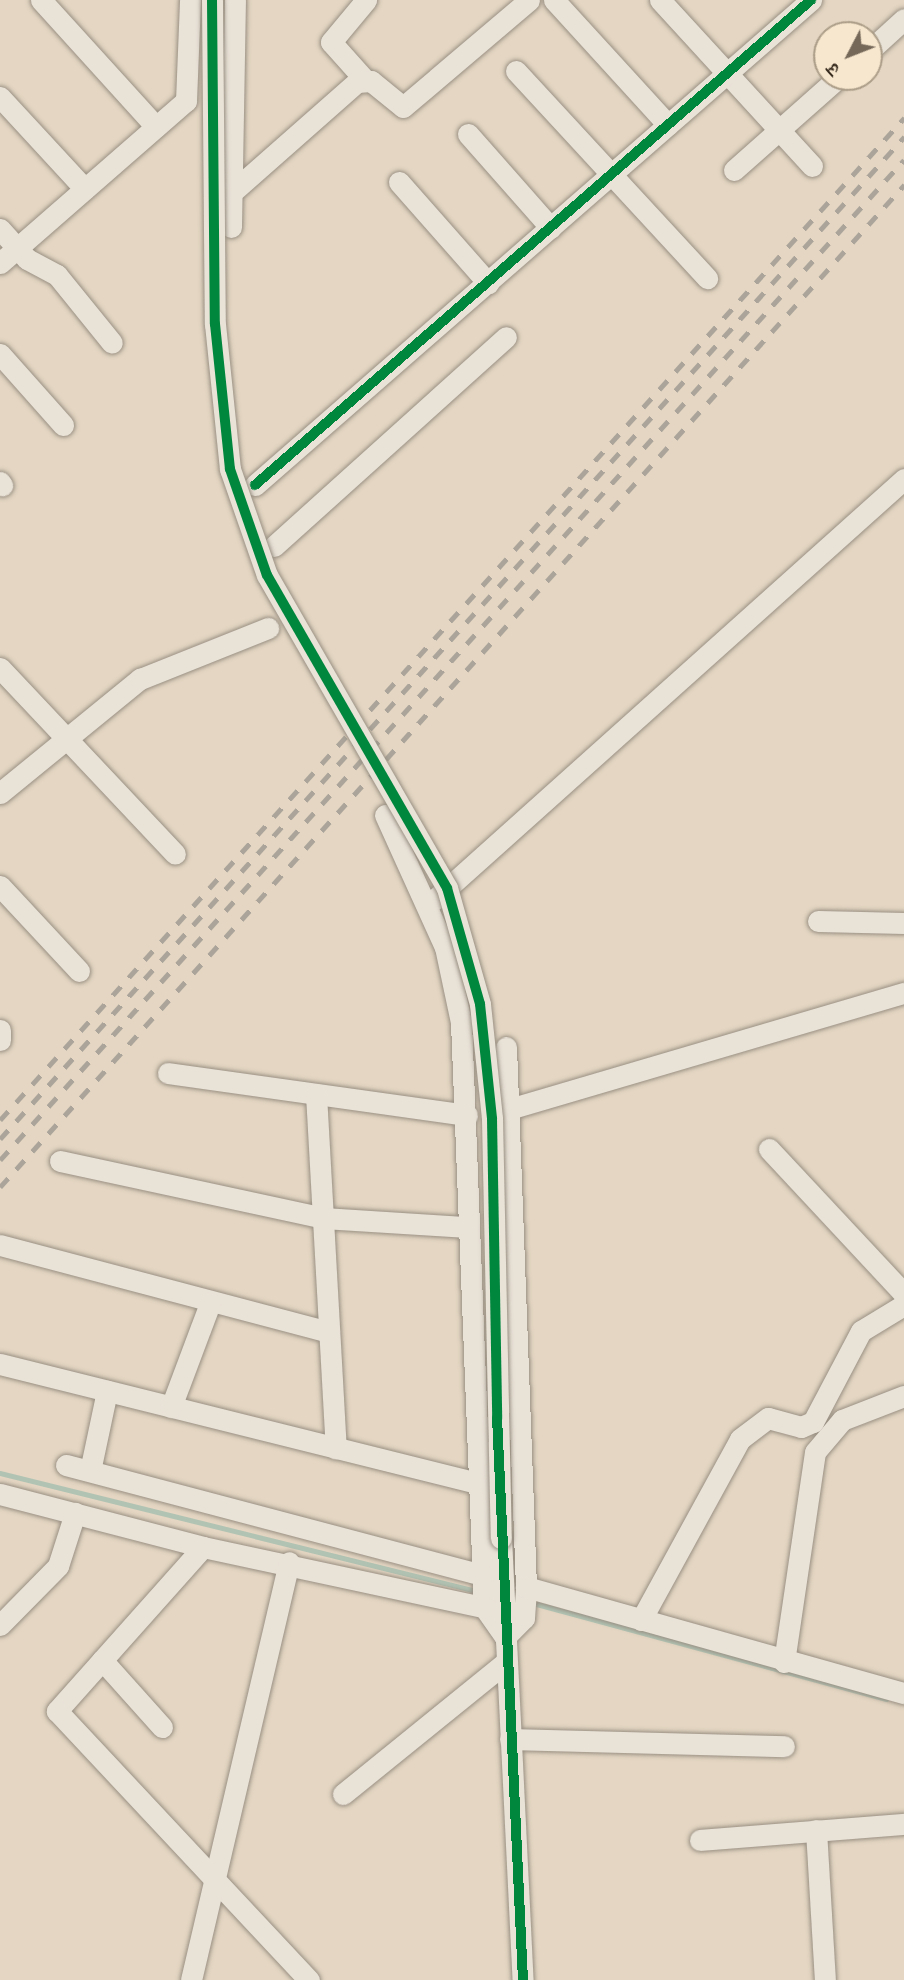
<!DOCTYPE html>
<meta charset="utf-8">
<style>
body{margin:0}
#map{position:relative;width:904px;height:1980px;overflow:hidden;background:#e4d6c2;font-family:"IM FELL DW Pica","Noto Serif Devanagari",serif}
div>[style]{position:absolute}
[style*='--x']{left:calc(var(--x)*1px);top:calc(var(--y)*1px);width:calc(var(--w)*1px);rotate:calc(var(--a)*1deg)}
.stream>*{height:4.5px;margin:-2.25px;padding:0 2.25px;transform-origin:2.25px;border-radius:2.25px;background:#b1c3b3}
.roads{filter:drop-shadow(0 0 2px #999083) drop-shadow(0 0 2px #999083)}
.minor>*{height:21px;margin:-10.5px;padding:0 10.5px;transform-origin:10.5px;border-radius:10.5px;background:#e9e2d7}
.rail>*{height:4.5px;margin-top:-2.25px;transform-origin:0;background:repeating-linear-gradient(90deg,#aaa49a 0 12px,transparent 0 24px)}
.bridges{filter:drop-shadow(0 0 2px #999083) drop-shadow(0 0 2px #999083)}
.minor-bridge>*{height:21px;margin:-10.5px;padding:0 10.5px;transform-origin:10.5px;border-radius:10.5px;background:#e9e2d7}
.cycleway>*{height:10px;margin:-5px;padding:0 5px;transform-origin:5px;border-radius:5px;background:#00873e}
span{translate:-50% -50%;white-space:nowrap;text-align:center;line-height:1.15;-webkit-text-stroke:6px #f7e7ce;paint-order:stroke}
.north{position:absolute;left:813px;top:21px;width:70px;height:70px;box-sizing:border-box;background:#f7e7ce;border:2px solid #ab9d88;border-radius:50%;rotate:228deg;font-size:19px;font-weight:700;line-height:28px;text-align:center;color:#392d20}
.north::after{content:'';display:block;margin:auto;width:24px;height:32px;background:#756859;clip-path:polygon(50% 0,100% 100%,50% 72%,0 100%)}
</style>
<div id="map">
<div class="stream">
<div style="--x:0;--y:1473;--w:492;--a:13.9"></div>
<div style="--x:533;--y:1603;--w:366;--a:15.2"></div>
</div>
<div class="roads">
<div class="minor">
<div style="--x:41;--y:0;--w:171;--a:47.8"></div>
<div style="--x:554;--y:0;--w:169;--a:47.6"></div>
<div style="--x:660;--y:0;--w:225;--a:47.5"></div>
<div style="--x:869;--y:51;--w:47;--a:-42.4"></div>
<div style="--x:516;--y:71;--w:282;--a:47.3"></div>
<div style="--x:365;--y:80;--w:51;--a:-131.8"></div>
<div style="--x:331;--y:42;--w:55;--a:-50.2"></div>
<div style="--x:0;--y:97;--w:125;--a:47.3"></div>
<div style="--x:468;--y:134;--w:125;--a:48.6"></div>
<div style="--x:734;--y:170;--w:140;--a:-41.5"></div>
<div style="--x:399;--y:182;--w:135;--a:48.6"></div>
<div style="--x:231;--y:193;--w:168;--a:-41.4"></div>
<div style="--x:357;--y:82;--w:14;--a:-4"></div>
<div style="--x:371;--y:81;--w:41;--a:39.1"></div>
<div style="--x:403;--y:107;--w:165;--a:-40.3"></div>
<div style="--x:231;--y:227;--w:227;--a:-89"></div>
<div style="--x:0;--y:229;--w:40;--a:48"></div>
<div style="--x:27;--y:259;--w:34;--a:28"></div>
<div style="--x:57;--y:275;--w:87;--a:51"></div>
<div style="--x:0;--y:263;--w:247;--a:-41.1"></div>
<div style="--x:186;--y:101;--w:101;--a:-87.7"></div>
<div style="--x:0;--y:354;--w:95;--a:48.4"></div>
<div style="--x:0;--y:482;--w:4;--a:56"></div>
<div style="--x:255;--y:485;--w:738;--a:-41.1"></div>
<div style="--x:274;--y:546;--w:312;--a:-42"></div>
<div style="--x:0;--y:668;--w:255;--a:46.7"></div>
<div style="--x:0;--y:793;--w:181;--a:-39.2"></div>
<div style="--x:140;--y:679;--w:138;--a:-21.7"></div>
<div style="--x:385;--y:815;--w:145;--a:65.6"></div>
<div style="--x:445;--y:947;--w:77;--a:78"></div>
<div style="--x:461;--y:1022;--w:585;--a:87.75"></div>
<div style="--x:484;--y:1607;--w:37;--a:55"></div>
<div style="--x:505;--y:1637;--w:27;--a:-45"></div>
<div style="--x:524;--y:1618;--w:31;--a:-86"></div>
<div style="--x:526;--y:1587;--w:540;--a:-92.12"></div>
<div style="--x:0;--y:886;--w:116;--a:47.1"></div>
<div style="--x:434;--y:900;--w:631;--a:-41.85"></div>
<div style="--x:818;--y:921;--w:86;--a:1.3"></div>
<div style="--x:0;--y:1030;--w:10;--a:90"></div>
<div style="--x:168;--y:1073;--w:302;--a:8"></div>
<div style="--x:316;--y:1094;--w:355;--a:86.8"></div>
<div style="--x:509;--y:1109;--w:412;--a:-16.4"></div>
<div style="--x:769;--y:1149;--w:198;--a:47"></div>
<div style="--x:60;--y:1161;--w:269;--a:12.2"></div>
<div style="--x:323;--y:1218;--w:145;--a:3.6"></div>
<div style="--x:0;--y:1245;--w:340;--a:14.8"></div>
<div style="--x:0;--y:1364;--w:493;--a:14"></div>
<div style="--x:171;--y:1407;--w:111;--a:-69.4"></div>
<div style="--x:66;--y:1465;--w:430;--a:14.8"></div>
<div style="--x:90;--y:1471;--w:82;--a:-78"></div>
<div style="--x:0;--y:1494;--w:210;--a:14.6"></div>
<div style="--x:203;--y:1547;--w:287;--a:12.1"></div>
<div style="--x:501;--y:1538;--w:443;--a:87.2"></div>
<div style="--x:203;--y:1547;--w:220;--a:131.7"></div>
<div style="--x:57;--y:1711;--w:369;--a:46.9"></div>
<div style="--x:526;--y:1587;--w:393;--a:15.7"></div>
<div style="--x:641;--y:1620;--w:206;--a:-61.3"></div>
<div style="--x:740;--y:1439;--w:35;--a:-37"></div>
<div style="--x:768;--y:1418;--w:34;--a:15"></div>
<div style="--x:801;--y:1427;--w:13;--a:-23"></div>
<div style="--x:813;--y:1422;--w:103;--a:-62.2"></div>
<div style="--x:861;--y:1331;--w:50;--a:-31.2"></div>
<div style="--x:0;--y:1625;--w:83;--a:-45.5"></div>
<div style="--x:58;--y:1566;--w:56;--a:-72.2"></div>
<div style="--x:102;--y:1660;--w:90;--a:48.2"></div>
<div style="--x:784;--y:1662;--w:212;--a:-81.6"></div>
<div style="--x:815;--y:1452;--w:42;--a:-49.8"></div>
<div style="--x:842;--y:1420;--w:66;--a:-21.2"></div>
<div style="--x:510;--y:1739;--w:274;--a:1.5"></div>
<div style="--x:343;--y:1794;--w:210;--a:-39"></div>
<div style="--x:816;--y:1830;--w:150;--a:86.6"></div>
<div style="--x:700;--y:1840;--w:205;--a:-4.5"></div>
<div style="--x:191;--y:1980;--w:429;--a:-76.8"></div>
</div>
</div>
<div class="rail">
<div style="--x:0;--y:1120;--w:1350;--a:-47.94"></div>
<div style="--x:0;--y:1139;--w:1350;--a:-47.94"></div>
<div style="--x:0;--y:1160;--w:1348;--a:-47.89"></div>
<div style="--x:0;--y:1187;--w:1350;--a:-47.94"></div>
</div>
<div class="bridges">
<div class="minor-bridge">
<div style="--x:212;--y:0;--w:324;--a:89.5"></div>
<div style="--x:215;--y:324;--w:146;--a:84.1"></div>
<div style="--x:230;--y:469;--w:112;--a:70.8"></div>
<div style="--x:267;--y:575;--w:361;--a:60.1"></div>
<div style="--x:447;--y:888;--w:121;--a:74.1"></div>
<div style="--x:480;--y:1004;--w:116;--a:84"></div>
<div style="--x:492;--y:1119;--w:419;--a:88.8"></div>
</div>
</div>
<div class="cycleway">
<div style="--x:212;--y:0;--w:324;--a:89.5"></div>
<div style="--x:215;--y:324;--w:146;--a:84.1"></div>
<div style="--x:230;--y:469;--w:112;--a:70.8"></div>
<div style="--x:267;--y:575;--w:361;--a:60.1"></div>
<div style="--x:447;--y:888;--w:121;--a:74.1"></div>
<div style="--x:480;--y:1004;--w:116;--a:84"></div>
<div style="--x:492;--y:1119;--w:298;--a:89"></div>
<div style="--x:497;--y:1417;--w:564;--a:87.36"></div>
<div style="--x:255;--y:485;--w:738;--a:-41.1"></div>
</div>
<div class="north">उ</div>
</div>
